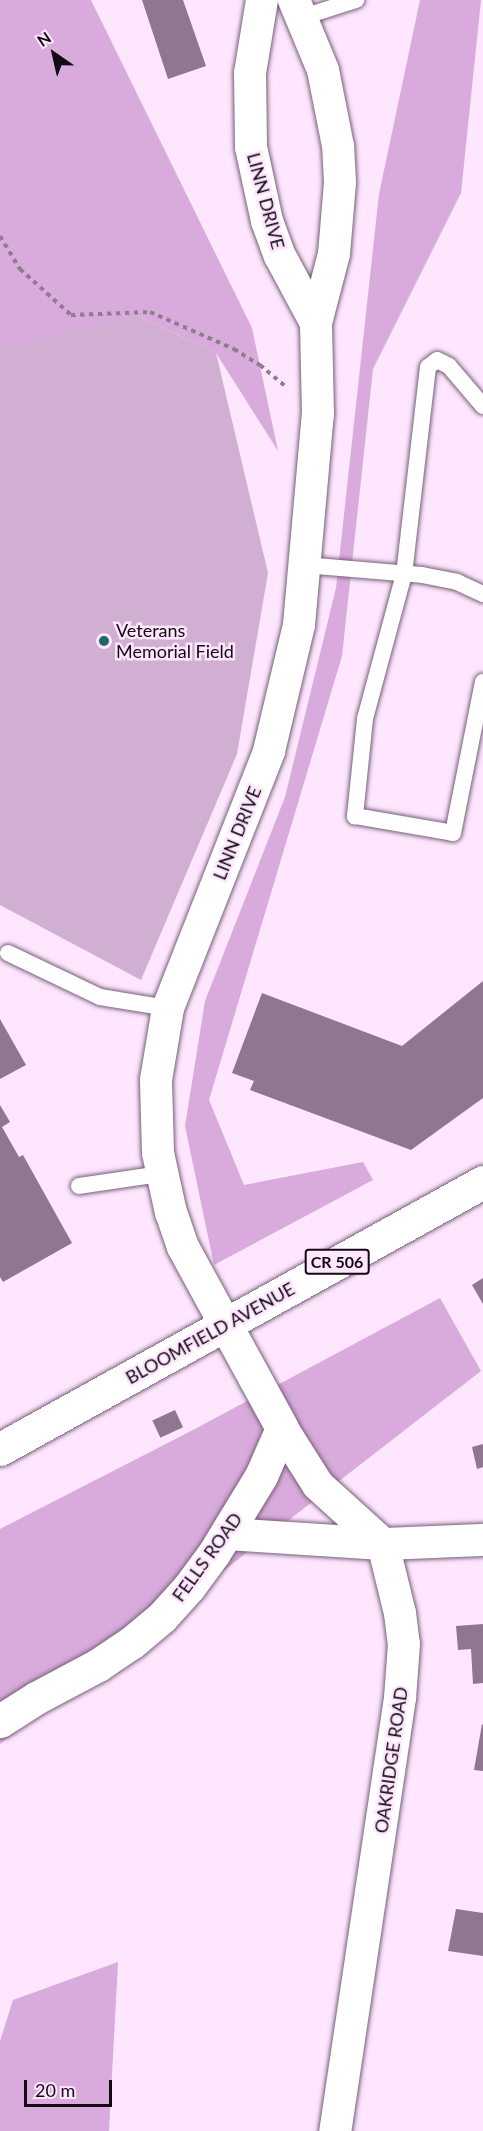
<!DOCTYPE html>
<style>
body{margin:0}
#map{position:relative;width:483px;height:2131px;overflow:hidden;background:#fde6fe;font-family:Lato,sans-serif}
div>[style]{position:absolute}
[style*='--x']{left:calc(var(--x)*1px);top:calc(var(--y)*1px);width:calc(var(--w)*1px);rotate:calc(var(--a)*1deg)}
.green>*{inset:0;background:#d1afd3}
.forest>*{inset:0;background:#d9aadc}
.building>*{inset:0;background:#8f7691;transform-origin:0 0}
.path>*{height:4px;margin-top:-2px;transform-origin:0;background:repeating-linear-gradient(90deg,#8d7d8d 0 4.5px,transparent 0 9px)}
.roads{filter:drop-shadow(0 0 2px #775f79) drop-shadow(0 0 2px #775f79)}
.service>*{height:16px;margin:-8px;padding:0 8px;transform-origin:8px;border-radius:8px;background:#fff}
.minor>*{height:32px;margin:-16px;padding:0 16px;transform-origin:16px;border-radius:16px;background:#fff}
.tertiary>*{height:33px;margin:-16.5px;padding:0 16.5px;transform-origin:16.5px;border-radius:16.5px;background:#fff}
.primary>*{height:33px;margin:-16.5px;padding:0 16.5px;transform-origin:16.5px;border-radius:16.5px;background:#fff}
.dots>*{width:16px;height:16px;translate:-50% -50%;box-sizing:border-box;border:3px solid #fde6fe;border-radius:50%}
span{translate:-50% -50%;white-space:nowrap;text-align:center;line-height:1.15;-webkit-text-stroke:5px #fde6fe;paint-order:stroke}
.shield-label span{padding:2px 4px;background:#fde6fe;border:2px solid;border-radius:4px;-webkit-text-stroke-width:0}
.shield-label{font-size:16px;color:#120912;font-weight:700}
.street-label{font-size:18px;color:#120912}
.poi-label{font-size:18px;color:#120912}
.left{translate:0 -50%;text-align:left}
.north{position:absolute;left:24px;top:24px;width:60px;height:60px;-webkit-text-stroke:4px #fde6fe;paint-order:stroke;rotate:326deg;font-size:16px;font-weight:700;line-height:24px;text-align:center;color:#120912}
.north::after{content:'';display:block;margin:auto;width:21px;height:27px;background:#120912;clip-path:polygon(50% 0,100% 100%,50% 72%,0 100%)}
.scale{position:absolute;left:24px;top:2080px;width:88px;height:27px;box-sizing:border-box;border:3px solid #120912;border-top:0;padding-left:8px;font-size:18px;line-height:21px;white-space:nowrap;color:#120912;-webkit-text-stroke:4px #fde6fe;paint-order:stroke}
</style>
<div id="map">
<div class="green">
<div style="clip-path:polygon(136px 315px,216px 353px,268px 573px,237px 754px,141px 980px,0 905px,0 344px)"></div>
</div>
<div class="forest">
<div style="clip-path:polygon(0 0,91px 0,252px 328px,278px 451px,216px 353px,136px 315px,0 349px)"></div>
<div style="clip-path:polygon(420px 0,481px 0,461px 193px,373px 369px,342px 656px,209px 1100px,244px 1185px,363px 1162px,373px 1180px,214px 1265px,185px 1126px,205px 1001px,285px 797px,336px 588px,379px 194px)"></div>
<div style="clip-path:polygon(440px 1298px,481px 1371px,0 1744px,0 1529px,193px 1430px)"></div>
<div style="clip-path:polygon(118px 1962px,109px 2131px,0 2131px,0 2041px,13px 2000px)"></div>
</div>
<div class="building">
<div style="clip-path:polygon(142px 0,183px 0,206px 66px,168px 79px)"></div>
<div style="clip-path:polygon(483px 981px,483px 1098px,411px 1150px,250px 1090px,254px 1081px,232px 1073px,262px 993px,402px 1046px)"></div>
<div style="clip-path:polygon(0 1019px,26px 1065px,0 1079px)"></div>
<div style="clip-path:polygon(0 1105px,10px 1122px,2px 1127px,19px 1157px,23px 1155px,72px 1243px,3px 1282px,0 1277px)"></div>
<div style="clip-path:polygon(483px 1278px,483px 1304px,472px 1285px)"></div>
<div style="left:175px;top:1410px;width:19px;height:25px;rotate:65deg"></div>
<div style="clip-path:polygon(483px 1444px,483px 1467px,477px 1469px,472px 1447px)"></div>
<div style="clip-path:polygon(483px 1624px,483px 1683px,473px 1684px,471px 1649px,458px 1650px,456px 1626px)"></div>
<div style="clip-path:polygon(482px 1724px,483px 1725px,483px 1771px,474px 1770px)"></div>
<div style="clip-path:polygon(456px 1909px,483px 1913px,483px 1956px,448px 1951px)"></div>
</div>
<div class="path">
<div style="--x:0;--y:236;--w:39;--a:59"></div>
<div style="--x:20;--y:269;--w:69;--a:42"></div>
<div style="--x:71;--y:315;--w:79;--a:-2.2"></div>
<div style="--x:150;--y:312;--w:92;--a:23.8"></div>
<div style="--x:234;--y:349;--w:31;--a:32"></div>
<div style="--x:260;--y:365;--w:35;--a:40"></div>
</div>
<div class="roads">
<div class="service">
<div style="--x:303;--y:17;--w:56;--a:-17.8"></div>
<div style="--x:483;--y:406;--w:52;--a:-130.4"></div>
<div style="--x:449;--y:366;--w:13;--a:-153"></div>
<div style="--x:437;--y:360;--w:11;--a:142"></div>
<div style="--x:428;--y:367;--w:208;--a:96.6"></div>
<div style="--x:404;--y:574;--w:150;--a:105.1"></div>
<div style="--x:365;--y:719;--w:98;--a:95.9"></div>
<div style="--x:355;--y:816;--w:99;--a:9.8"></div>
<div style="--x:453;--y:833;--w:154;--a:-78.8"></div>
<div style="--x:304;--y:565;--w:118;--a:4.8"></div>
<div style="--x:422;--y:575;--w:36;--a:11"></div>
<div style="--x:457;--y:582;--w:29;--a:25"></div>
<div style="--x:8;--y:953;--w:102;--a:25.6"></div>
<div style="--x:100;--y:997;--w:69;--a:9.2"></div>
<div style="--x:79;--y:1186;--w:82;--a:-8.4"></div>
</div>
<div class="minor">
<div style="--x:262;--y:0;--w:74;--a:99.3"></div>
<div style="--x:250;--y:73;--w:74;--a:89.2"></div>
<div style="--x:251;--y:147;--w:76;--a:77.8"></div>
<div style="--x:267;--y:221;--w:37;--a:70"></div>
<div style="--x:280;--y:256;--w:76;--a:61.8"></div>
<div style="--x:225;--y:1324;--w:88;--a:-118.6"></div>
<div style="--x:183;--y:1247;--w:36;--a:-109"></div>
<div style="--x:171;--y:1213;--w:61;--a:-102.2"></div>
<div style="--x:158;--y:1153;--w:73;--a:-91.6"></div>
<div style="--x:156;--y:1080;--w:73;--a:-80.5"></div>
<div style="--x:168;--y:1008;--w:276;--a:-68.5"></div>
<div style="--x:269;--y:751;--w:130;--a:-76.6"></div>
<div style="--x:299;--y:625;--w:212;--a:-84.9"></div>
<div style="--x:318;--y:414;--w:91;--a:-91.3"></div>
<div style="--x:316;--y:323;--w:71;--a:-75.4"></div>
<div style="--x:334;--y:254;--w:72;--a:-85.2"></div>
<div style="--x:340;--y:182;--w:36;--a:-93"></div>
<div style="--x:338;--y:146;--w:77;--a:-101.2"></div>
<div style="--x:323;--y:70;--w:76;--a:-112.5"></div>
<div style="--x:282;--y:1428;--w:67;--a:57.7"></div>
<div style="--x:318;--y:1485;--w:88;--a:42.2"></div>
<div style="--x:383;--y:1544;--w:71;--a:76.2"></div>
<div style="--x:400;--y:1613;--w:31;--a:83"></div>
<div style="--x:404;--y:1644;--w:54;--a:94.2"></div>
<div style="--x:400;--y:1698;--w:438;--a:98.5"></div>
<div style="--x:227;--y:1534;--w:156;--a:3.7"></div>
<div style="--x:383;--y:1544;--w:100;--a:-2.3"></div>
</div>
<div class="tertiary">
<div style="--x:0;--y:1721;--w:43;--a:-32.6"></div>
<div style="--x:36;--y:1698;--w:70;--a:-28"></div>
<div style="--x:98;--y:1665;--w:40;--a:-34"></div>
<div style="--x:131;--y:1643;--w:40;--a:-40"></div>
<div style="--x:162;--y:1617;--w:40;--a:-48"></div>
<div style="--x:189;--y:1587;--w:42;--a:-53.7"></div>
<div style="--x:214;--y:1553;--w:90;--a:-58.6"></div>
<div style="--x:261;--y:1476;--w:52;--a:-66.4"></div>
<div style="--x:282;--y:1428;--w:119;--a:-118.7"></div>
</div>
<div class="primary">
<div style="--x:0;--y:1449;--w:552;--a:-28.93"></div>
</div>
</div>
<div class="dots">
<div style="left:104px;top:641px;background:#1a676d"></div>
</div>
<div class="shield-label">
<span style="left:337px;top:1262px">CR 506</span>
</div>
<div class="street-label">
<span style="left:266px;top:201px;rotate:75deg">LINN DRIVE</span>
<span style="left:237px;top:833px;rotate:-68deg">LINN DRIVE</span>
<span style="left:210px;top:1333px;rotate:-29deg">BLOOMFIELD AVENUE</span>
<span style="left:207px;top:1557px;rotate:-54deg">FELLS ROAD</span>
<span style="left:391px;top:1760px;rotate:-82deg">OAKRIDGE ROAD</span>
</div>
<div class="poi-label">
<span class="left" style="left:116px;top:641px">Veterans<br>Memorial Field</span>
</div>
<div class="north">N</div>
<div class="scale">20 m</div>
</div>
